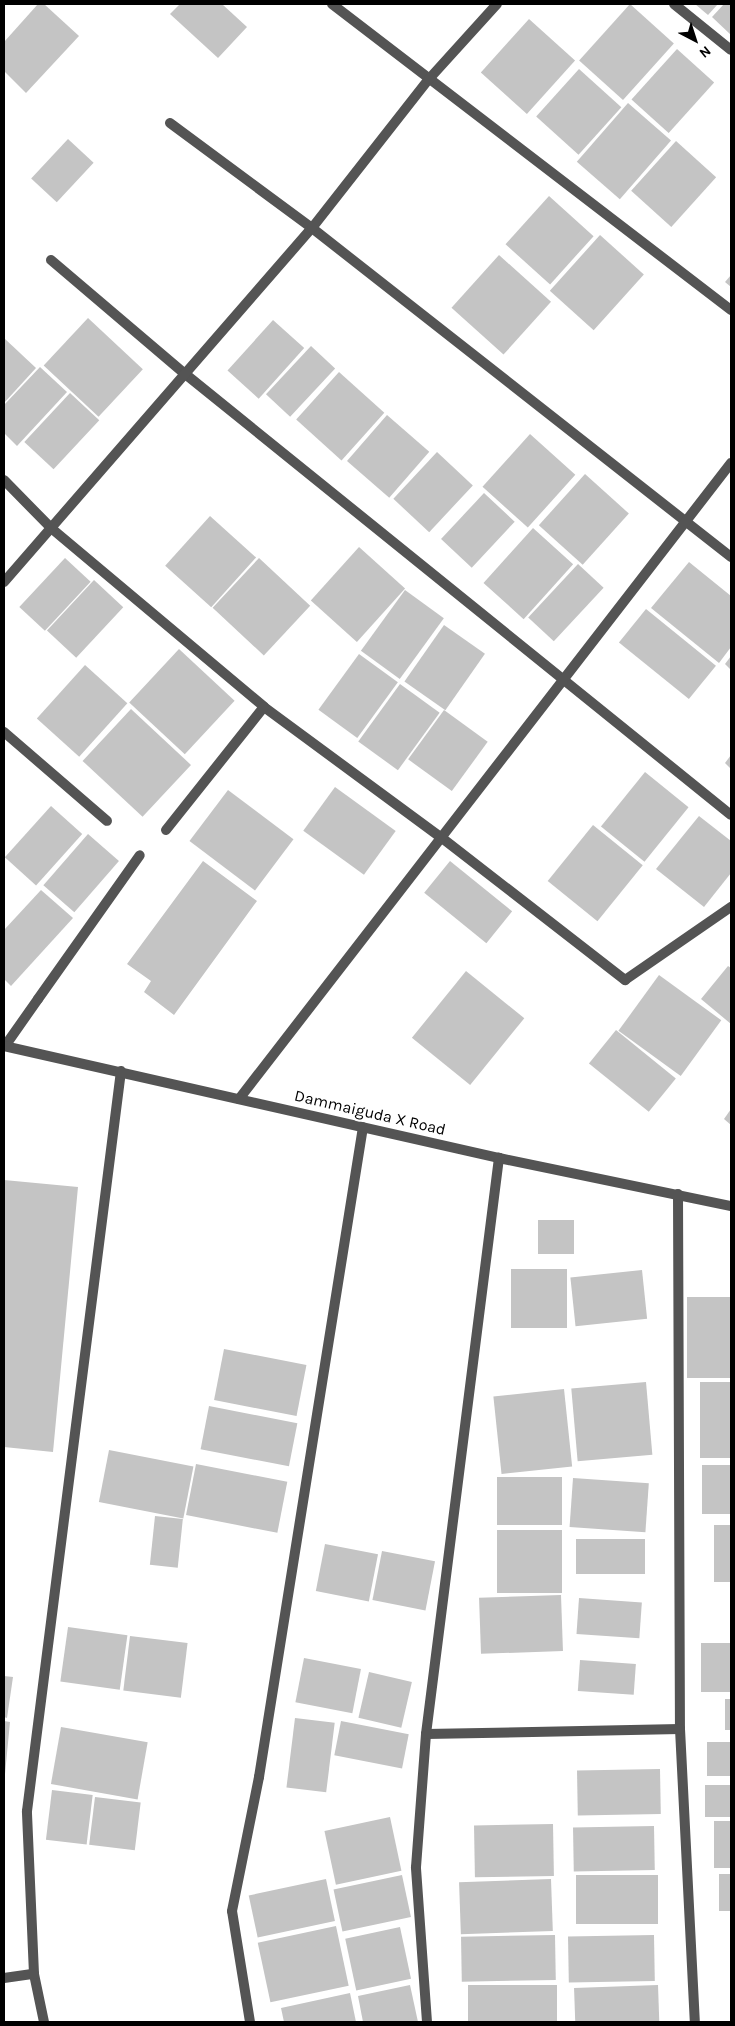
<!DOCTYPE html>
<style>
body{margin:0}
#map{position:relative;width:735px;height:2026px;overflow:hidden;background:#fff;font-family:Karla,sans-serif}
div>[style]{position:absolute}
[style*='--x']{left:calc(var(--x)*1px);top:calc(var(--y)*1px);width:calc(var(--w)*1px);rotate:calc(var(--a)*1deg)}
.building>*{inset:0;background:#c4c4c4;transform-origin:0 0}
.service>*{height:10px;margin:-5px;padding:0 5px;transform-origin:5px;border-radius:5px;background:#545454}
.minor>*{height:10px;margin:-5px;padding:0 5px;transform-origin:5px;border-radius:5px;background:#545454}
.tertiary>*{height:10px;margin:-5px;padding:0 5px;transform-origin:5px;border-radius:5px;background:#545454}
span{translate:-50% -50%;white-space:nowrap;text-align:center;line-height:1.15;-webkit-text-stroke:4px #fff;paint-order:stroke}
.street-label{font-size:16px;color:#000}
.frame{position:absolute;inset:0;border:5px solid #000;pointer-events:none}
.north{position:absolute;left:670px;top:15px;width:50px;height:50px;-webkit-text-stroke:4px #fff;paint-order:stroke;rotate:140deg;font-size:14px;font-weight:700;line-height:20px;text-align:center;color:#000}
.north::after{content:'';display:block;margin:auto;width:18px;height:22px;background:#000;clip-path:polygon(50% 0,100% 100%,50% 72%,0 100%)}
</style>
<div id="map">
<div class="building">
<div style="clip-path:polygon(38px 4px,44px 4px,79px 36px,26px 93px,4px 71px,4px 42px)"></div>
<div style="clip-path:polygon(180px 4px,222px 4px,247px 27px,218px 58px,170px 14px)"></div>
<div style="left:630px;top:4px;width:59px;height:76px;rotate:42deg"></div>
<div style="clip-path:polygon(695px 4px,718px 4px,708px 15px)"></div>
<div style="clip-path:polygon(724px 4px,731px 4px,731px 35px,712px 17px)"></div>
<div style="left:529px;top:19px;width:62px;height:72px;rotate:42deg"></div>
<div style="left:677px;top:49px;width:50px;height:68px;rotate:42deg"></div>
<div style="left:579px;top:69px;width:57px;height:64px;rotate:42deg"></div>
<div style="left:628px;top:103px;width:57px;height:78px;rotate:41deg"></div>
<div style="left:68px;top:139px;width:35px;height:54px;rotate:43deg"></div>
<div style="left:676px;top:141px;width:54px;height:67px;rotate:42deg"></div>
<div style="left:549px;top:196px;width:60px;height:65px;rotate:42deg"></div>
<div style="left:600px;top:235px;width:59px;height:75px;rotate:42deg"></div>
<div style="left:499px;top:255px;width:70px;height:71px;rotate:42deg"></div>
<div style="clip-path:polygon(731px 275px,731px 287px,725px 282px)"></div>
<div style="left:88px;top:318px;width:75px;height:65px;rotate:43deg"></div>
<div style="left:273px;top:320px;width:42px;height:68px;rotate:42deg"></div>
<div style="clip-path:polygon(4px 338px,36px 368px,4px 403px)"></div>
<div style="left:311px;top:346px;width:33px;height:66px;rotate:43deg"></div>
<div style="clip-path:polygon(40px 367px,67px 392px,17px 446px,4px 433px,4px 405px)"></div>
<div style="left:339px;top:372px;width:61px;height:64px;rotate:42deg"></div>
<div style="left:70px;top:393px;width:40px;height:67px;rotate:43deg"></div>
<div style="left:387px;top:415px;width:56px;height:61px;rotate:41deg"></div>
<div style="left:530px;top:434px;width:61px;height:71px;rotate:42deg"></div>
<div style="left:437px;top:452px;width:49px;height:64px;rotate:43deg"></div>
<div style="left:585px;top:474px;width:59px;height:69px;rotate:42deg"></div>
<div style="left:484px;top:493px;width:42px;height:63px;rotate:43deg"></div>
<div style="left:210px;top:516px;width:62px;height:67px;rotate:42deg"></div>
<div style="left:533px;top:528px;width:54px;height:74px;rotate:42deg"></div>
<div style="left:359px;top:547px;width:62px;height:72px;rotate:42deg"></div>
<div style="left:65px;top:558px;width:35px;height:67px;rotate:43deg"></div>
<div style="left:259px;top:558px;width:70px;height:68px;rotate:43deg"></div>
<div style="clip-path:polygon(689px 562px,731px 596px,731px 647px,719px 663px,651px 608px)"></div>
<div style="left:578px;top:564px;width:35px;height:73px;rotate:43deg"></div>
<div style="left:94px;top:580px;width:40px;height:69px;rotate:43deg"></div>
<div style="left:405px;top:590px;width:48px;height:75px;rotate:36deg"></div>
<div style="left:646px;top:609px;width:90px;height:43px;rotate:39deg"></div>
<div style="left:444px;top:625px;width:50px;height:69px;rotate:35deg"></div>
<div style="left:179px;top:649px;width:76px;height:73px;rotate:43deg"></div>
<div style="left:359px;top:654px;width:48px;height:69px;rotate:36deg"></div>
<div style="clip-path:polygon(731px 656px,731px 670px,725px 664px)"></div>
<div style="left:85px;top:665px;width:57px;height:72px;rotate:42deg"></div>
<div style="left:400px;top:684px;width:49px;height:71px;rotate:36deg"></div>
<div style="left:131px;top:709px;width:82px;height:71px;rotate:43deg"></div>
<div style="left:444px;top:710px;width:54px;height:61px;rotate:36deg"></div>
<div style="clip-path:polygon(731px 755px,731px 769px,725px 763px)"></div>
<div style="left:645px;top:772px;width:56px;height:70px;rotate:39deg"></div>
<div style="left:335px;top:787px;width:75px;height:54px;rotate:36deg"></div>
<div style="left:228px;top:790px;width:82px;height:64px;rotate:37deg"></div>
<div style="left:51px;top:806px;width:42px;height:69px;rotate:42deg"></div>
<div style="clip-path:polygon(699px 816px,731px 841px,731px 873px,704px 907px,656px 869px)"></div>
<div style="left:593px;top:825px;width:64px;height:72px;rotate:39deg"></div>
<div style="left:88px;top:834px;width:41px;height:68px;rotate:41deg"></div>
<div style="clip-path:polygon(203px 861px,257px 901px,174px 1015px,144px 992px,151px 981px,127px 964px)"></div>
<div style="left:450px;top:861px;width:80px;height:41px;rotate:39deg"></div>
<div style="clip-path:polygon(41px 890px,73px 918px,11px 986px,4px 979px,4px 930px)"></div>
<div style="clip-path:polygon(728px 966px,731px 968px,731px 1024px,701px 999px)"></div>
<div style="left:466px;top:971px;width:75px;height:86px;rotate:39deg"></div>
<div style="left:659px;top:975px;width:77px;height:69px;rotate:36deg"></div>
<div style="left:616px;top:1030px;width:77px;height:43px;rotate:39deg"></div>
<div style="clip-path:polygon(731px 1109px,731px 1125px,724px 1119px)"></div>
<div style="clip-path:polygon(4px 1180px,78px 1187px,53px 1452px,4px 1447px)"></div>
<div style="left:538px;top:1220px;width:36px;height:34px"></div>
<div style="left:511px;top:1269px;width:56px;height:59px"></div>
<div style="left:642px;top:1270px;width:49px;height:72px;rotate:84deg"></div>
<div style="left:731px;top:1297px;width:81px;height:44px;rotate:90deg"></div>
<div style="left:224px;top:1349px;width:84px;height:52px;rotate:11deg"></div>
<div style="left:646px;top:1382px;width:73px;height:75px;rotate:85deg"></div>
<div style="left:731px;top:1382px;width:76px;height:31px;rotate:90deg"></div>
<div style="left:564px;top:1389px;width:78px;height:71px;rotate:84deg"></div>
<div style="left:209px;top:1406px;width:90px;height:44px;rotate:11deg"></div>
<div style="left:109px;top:1450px;width:86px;height:53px;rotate:11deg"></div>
<div style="left:196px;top:1464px;width:93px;height:52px;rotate:11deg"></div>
<div style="left:702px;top:1465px;width:29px;height:49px"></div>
<div style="left:497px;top:1477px;width:65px;height:48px"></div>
<div style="left:573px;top:1478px;width:76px;height:49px;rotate:4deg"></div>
<div style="left:155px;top:1516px;width:28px;height:49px;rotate:6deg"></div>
<div style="left:714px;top:1525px;width:17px;height:57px"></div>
<div style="left:497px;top:1530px;width:65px;height:63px"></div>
<div style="left:576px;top:1539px;width:69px;height:35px"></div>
<div style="left:325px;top:1544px;width:54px;height:48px;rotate:11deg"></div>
<div style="left:382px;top:1551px;width:54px;height:50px;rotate:11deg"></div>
<div style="left:561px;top:1595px;width:56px;height:82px;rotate:88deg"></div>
<div style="left:579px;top:1598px;width:63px;height:36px;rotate:4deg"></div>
<div style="left:68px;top:1627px;width:60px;height:55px;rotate:8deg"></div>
<div style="left:130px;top:1636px;width:58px;height:55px;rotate:7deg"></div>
<div style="left:701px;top:1643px;width:30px;height:49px"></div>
<div style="left:304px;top:1658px;width:58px;height:45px;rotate:11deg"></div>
<div style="left:580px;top:1660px;width:56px;height:31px;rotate:4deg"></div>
<div style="left:369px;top:1672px;width:44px;height:47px;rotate:13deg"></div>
<div style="clip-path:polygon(4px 1676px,13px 1677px,7px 1718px,4px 1717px)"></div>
<div style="left:725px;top:1699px;width:6px;height:31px"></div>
<div style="left:295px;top:1718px;width:40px;height:70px;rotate:7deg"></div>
<div style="clip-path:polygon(4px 1721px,10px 1722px,5px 1774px,4px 1774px)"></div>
<div style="left:341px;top:1721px;width:69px;height:35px;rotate:11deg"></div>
<div style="left:61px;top:1727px;width:88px;height:58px;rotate:10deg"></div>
<div style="left:731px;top:1742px;width:34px;height:24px;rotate:90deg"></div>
<div style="left:660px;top:1769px;width:45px;height:83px;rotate:89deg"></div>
<div style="left:731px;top:1785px;width:32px;height:26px;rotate:90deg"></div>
<div style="left:52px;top:1790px;width:41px;height:50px;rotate:7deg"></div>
<div style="left:95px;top:1797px;width:46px;height:48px;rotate:7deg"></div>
<div style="left:390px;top:1817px;width:55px;height:67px;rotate:78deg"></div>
<div style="left:714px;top:1821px;width:17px;height:47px"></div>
<div style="left:553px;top:1824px;width:52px;height:79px;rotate:89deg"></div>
<div style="left:654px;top:1826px;width:44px;height:81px;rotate:89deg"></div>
<div style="left:719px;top:1874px;width:12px;height:37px"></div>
<div style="left:402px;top:1875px;width:43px;height:70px;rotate:78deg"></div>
<div style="left:658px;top:1875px;width:49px;height:82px;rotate:90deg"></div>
<div style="left:326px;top:1879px;width:43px;height:79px;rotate:78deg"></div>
<div style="left:551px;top:1879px;width:52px;height:92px;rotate:88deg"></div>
<div style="left:336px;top:1926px;width:61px;height:80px;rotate:78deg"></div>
<div style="left:400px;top:1927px;width:53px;height:56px;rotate:78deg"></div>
<div style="left:555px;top:1935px;width:45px;height:94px;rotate:89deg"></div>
<div style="left:654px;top:1935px;width:46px;height:86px;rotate:89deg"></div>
<div style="clip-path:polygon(410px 1985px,418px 2022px,363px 2022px,358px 1996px)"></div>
<div style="left:557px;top:1985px;width:37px;height:89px;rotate:90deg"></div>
<div style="left:658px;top:1985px;width:37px;height:84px;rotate:88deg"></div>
<div style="clip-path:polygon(350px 1993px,356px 2022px,284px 2022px,281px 2008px)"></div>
</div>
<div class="service">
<div style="--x:38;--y:999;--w:176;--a:-54.7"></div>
</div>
<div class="minor">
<div style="--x:332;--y:4;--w:503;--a:37.49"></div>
<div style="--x:674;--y:4;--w:73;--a:38.9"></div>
<div style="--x:170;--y:123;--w:177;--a:36.5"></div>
<div style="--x:312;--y:228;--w:533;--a:38.14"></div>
<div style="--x:51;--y:260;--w:175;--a:40.4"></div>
<div style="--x:184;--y:373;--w:703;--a:38.94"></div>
<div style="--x:4;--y:480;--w:67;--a:45.6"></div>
<div style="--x:51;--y:528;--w:278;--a:40"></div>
<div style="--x:264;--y:707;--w:221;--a:36.4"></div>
<div style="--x:442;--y:838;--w:232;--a:37.8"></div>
<div style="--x:625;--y:980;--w:129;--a:-34.6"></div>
<div style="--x:4;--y:582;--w:469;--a:-49"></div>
<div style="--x:312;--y:228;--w:189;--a:-51.9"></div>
<div style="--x:429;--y:79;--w:101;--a:-47.8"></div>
<div style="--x:4;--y:732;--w:136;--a:40.8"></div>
<div style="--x:166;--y:830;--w:157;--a:-51.5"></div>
<div style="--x:5;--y:1046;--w:57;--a:-54.9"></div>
<div style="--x:239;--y:1099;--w:804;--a:-52.28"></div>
<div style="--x:678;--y:1194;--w:535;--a:89.79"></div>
<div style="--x:680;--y:1729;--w:293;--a:87.1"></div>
<div style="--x:426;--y:1734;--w:254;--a:-1.1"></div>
<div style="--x:4;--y:1978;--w:30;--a:-8"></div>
<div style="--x:44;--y:2022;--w:49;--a:-101.8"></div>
<div style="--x:34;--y:1974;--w:163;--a:-92.5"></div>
<div style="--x:27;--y:1811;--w:746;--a:-82.76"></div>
<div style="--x:250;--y:2022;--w:112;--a:-99.2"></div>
<div style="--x:232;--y:1911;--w:137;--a:-78.6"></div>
<div style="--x:259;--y:1777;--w:658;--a:-80.91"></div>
<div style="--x:427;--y:2022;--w:155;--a:-94.1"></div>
<div style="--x:416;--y:1867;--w:133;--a:-85.7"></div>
<div style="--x:426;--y:1734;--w:581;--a:-82.78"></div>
</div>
<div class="tertiary">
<div style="--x:4;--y:1046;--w:508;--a:12.75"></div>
<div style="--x:499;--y:1158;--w:237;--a:11.7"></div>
</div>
<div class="street-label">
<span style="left:370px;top:1113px;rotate:13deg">Dammaiguda X Road</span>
</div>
<div class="frame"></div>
<div class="north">N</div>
</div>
